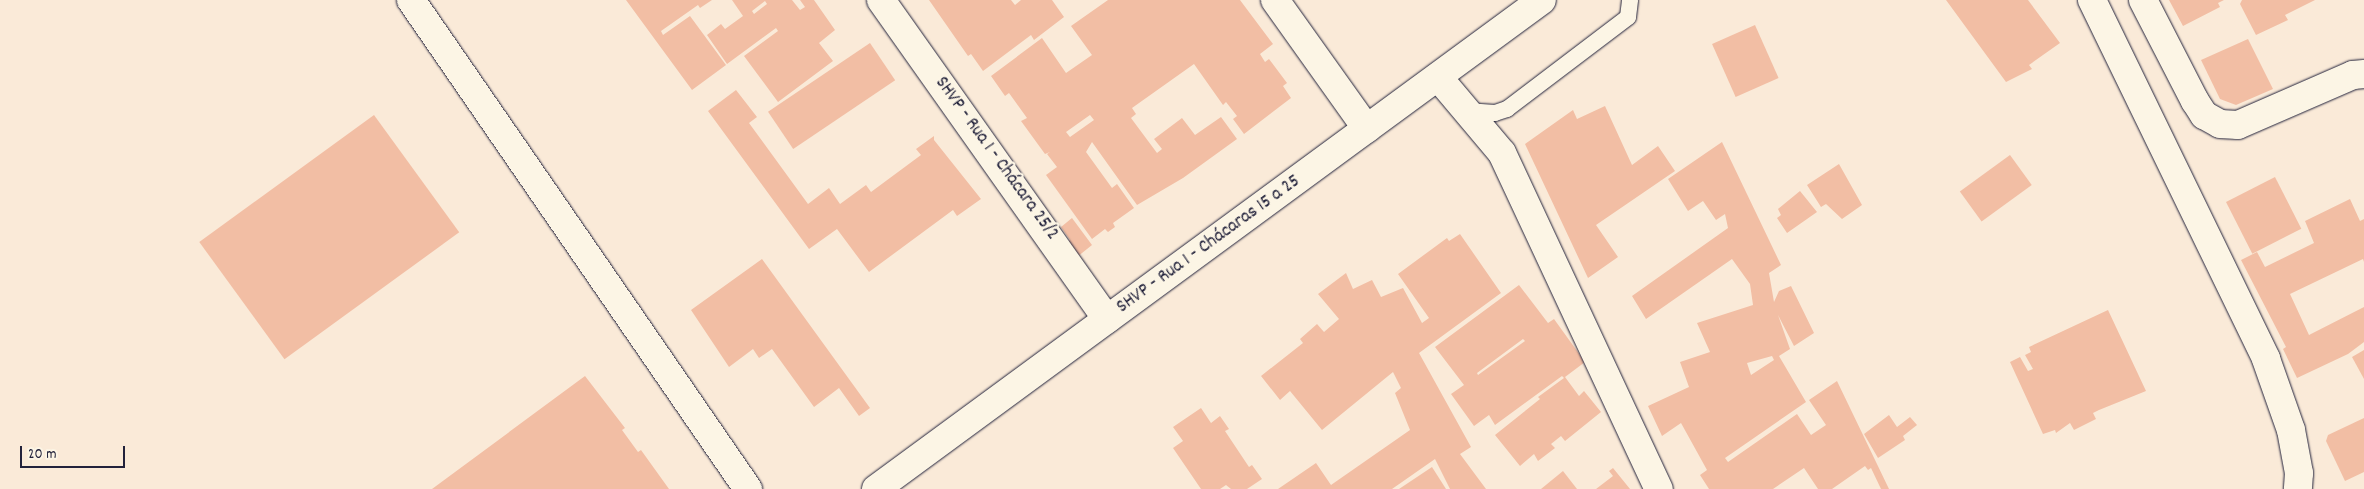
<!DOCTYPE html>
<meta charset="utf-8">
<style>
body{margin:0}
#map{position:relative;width:2364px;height:489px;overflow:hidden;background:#faead8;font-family:Dekko,sans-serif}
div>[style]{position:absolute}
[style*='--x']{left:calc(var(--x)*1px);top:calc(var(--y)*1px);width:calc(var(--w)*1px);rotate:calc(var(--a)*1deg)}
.building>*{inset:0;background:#f2bea4;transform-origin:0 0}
.roads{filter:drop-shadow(0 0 1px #22223b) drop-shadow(0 0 1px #22223b)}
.service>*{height:16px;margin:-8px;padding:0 8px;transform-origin:8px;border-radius:8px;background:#fcf5e5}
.minor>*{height:28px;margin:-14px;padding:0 14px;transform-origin:14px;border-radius:14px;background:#fcf5e5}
.tertiary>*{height:28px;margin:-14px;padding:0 14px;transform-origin:14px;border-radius:14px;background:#fcf5e5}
span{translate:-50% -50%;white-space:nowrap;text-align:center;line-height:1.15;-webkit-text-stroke:4.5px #fcf5e5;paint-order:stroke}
.street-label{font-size:19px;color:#22223b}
.scale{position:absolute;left:20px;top:446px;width:105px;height:22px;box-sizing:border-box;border:2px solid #22223b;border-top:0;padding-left:6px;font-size:15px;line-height:18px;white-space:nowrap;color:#22223b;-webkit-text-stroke:4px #fcf5e5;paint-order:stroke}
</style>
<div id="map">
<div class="building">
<div style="clip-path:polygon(626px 0,712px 0,700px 8px,698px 5px,661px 31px,663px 35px,690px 16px,726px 65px,692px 90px)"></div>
<div style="clip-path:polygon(evenodd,732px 0,792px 0,800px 10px,805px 7px,800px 0,814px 0,835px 30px,819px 43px,833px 61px,778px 102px,744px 56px,778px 31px,776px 28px,727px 64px,707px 35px,721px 24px,725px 29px,743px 16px,732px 0,765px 1px,767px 4px,754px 14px,752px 11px,765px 1px)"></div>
<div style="clip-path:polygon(929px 0,1011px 0,1015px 5px,1021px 0,1052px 0,1064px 17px,1034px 40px,1031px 35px,983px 71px,971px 54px,968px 56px)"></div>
<div style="clip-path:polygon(evenodd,1108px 0,1240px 0,1273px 44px,1260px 54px,1265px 62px,1269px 59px,1287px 83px,1283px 86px,1291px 98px,1244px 134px,1233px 119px,1237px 116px,1226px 102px,1223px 105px,1194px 64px,1132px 108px,1136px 114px,1131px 118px,1157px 153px,1162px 149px,1154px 139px,1182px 118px,1195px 135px,1221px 117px,1237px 139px,1183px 178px,1137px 205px,1092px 142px,1086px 152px,1112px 188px,1117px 184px,1134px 208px,1113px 223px,1115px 227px,1108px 232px,1105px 229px,1092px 239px,1046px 175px,1057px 167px,1047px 154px,1050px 152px,1045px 154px,1021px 121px,1027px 118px,1009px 93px,1005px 96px,991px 76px,1042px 38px,1066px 73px,1092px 55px,1071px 26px,1108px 0,1090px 115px,1094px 120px,1070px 137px,1066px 132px,1090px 115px)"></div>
<div style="clip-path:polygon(1946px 0,2028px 0,2060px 43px,2029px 65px,2032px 69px,2006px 82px)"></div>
<div style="clip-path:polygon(2169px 0,2224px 0,2218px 3px,2220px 7px,2183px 26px)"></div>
<div style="clip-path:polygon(2242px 0,2315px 0,2285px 15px,2288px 20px,2256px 35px,2240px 4px)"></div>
<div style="left:1755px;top:25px;width:58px;height:47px;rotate:66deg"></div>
<div style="clip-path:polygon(2248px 39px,2273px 89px,2236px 105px,2220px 99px,2201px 60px)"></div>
<div style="left:870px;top:43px;width:45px;height:123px;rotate:56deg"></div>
<div style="clip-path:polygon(736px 90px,757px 117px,749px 123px,808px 204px,829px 188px,840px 204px,866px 185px,871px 192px,921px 155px,916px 149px,934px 136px,934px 140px,981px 199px,957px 216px,953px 210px,869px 272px,837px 229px,809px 249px,708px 111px)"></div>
<div style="clip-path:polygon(1605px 106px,1632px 165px,1658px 146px,1675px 171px,1596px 225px,1618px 257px,1588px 278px,1525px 144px,1573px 110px,1577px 119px)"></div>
<div style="left:374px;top:115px;width:145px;height:216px;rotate:54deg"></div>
<div style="clip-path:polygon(evenodd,1722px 142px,1781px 265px,1769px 273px,1774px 302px,1779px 291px,1791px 286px,1814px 333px,1794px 346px,1778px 315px,1790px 349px,1779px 356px,1806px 402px,1725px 458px,1728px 462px,1797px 414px,1811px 435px,1826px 425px,1809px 400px,1837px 381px,1889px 489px,1881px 489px,1871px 468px,1868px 470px,1865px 466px,1832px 489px,1818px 489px,1804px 468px,1773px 489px,1709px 489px,1700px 475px,1707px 470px,1681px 423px,1662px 436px,1648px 406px,1689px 387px,1680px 362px,1710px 352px,1697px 323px,1753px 305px,1750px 284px,1732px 259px,1646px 319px,1632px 296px,1728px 228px,1725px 214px,1716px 220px,1703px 201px,1688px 211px,1668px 179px,1722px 142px,1772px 356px,1774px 360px,1751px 375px,1747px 363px,1772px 356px)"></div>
<div style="left:2010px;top:155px;width:37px;height:62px;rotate:54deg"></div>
<div style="clip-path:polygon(1839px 164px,1862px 205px,1842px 219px,1826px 204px,1821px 207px,1807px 185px)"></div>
<div style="left:2275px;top:177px;width:58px;height:55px;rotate:63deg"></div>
<div style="clip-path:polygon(1800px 191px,1817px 212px,1787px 233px,1777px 218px,1781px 215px,1778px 209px)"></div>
<div style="clip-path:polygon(2350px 199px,2360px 221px,2364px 219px,2364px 262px,2363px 259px,2290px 294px,2309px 335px,2364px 307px,2364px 342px,2348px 354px,2297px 378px,2283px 349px,2286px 347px,2241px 260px,2257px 252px,2265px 267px,2314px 243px,2305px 221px)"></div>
<div style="clip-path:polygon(1072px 218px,1092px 245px,1077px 257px,1066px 243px,1070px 240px,1061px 227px)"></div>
<div style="clip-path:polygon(1460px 234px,1501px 293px,1419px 353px,1471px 447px,1460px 454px,1486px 489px,1450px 489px,1435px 459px,1392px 489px,1278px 489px,1316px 463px,1331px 485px,1410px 430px,1395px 393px,1401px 388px,1393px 372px,1322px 430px,1290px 391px,1280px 400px,1261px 376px,1303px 343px,1300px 339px,1317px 324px,1324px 332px,1339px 319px,1318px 294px,1346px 273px,1353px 289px,1372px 280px,1381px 297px,1403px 288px,1422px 323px,1429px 318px,1398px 274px,1447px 238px,1449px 241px)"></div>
<div style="clip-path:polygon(762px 259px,870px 408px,859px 416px,839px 388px,814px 407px,772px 349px,759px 358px,753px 349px,729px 367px,691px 310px)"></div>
<div style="clip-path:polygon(evenodd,1519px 285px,1548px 323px,1554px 319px,1585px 362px,1565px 377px,1579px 396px,1584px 391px,1601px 412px,1565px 441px,1561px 436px,1551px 444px,1555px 448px,1538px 461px,1534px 454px,1520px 466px,1495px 435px,1540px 399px,1538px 397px,1564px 378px,1562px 376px,1495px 425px,1489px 415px,1474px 426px,1451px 394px,1464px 385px,1435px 347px,1519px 285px,1523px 339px,1525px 341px,1478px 375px,1477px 373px,1523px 339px)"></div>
<div style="clip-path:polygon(2108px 310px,2146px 391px,2099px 410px,2093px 413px,2096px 419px,2074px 430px,2070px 423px,2056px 433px,2055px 430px,2043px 434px,2010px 362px,2020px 357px,2028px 371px,2033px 369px,2025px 355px,2031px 352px,2029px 347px)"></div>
<div style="clip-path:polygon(2364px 350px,2364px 379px,2352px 357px)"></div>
<div style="clip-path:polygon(585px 376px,625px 428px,622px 430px,638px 452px,641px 450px,669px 489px,432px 489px)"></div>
<div style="clip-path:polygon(1201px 408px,1211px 423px,1220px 416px,1229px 429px,1225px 431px,1249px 467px,1252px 465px,1262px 479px,1247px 489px,1231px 489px,1226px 485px,1220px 489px,1201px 489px,1173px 448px,1183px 441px,1173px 427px)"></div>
<div style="clip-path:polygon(1889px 415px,1897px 427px,1910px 417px,1917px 425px,1903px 436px,1905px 440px,1878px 458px,1864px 434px)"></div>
<div style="clip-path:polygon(2364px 418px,2364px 472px,2345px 481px,2326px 441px,2328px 435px)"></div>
<div style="clip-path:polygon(1432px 467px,1446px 489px,1399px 489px)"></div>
<div style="clip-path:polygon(1613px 468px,1630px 489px,1596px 489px,1613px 476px,1609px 471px)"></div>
<div style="clip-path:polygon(1563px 471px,1577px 489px,1541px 489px)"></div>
</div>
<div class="roads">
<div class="service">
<div style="--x:1466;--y:111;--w:29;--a:4"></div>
<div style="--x:1495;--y:113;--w:13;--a:-18"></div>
<div style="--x:1507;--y:109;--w:152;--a:-37.2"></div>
<div style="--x:1628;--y:17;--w:17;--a:-83"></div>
</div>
<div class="minor">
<div style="--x:411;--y:0;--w:594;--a:55.43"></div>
<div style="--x:881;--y:0;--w:391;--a:54.7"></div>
<div style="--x:1275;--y:0;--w:158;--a:54.5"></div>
<div style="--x:2092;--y:0;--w:399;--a:64.1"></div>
<div style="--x:2266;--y:359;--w:75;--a:70.6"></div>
<div style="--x:2291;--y:430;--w:44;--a:79.5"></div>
<div style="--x:2299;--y:473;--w:16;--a:94"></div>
<div style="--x:2143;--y:0;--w:114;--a:62.8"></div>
<div style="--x:2195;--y:101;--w:17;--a:57"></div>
<div style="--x:2204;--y:115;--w:18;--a:29"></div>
<div style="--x:2220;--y:124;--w:18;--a:3"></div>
<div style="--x:2238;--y:125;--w:125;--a:-23.5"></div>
<div style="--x:2353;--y:75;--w:11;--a:-5"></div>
<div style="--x:1438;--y:77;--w:99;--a:49.9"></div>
<div style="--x:1502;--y:153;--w:371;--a:65"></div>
</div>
<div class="tertiary">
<div style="--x:876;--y:489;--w:826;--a:-36.29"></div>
</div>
</div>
<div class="street-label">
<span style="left:996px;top:159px;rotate:54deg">SHVP - Rua 1 - Chácara 25/2</span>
<span style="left:1209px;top:245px;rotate:-36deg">SHVP - Rua 1 - Chácaras 15 a 25</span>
</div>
<div class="scale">20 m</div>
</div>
